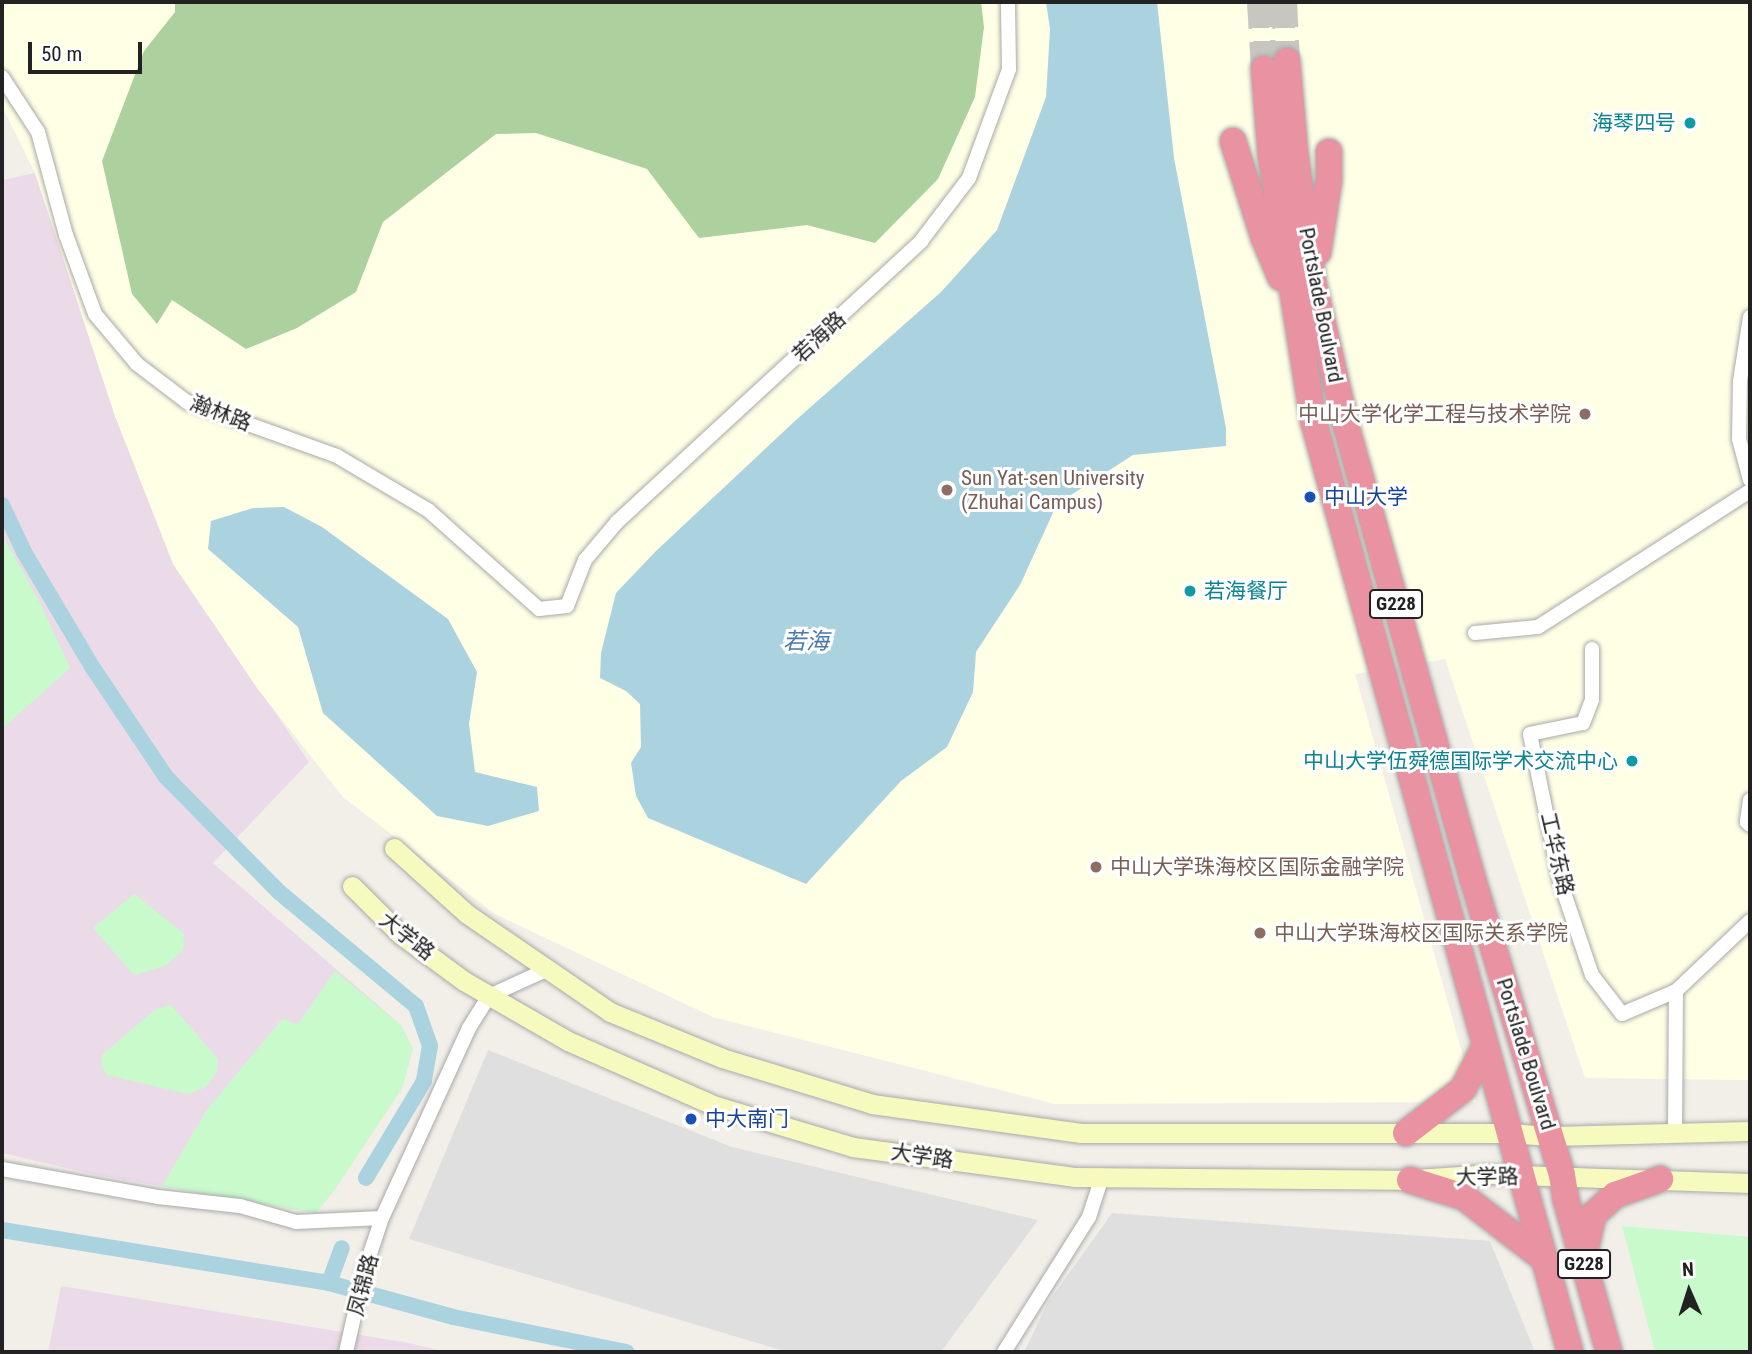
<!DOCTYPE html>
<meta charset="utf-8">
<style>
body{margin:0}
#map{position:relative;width:1752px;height:1354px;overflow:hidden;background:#f2efe9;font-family:"Roboto Condensed","Noto Sans SC",sans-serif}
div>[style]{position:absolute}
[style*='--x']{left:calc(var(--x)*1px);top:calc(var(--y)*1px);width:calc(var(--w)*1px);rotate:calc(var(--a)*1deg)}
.residential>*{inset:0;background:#e0dfdf}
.industrial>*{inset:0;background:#ebdbe8}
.education>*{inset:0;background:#ffffe5}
.forest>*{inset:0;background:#add19e}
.park>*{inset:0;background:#c8facc}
.water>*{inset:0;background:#aad3df}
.canal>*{height:16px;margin:-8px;padding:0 8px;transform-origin:8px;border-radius:8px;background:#aad3df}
.highway-tunnel>*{height:26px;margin-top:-13px;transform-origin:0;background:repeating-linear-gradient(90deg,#c8c6c1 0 26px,transparent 0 39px)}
.roads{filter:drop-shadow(0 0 2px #a9a9a9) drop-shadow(0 0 2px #a9a9a9)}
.street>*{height:14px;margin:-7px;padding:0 7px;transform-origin:7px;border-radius:7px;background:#fff}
.secondary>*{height:19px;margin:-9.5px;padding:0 9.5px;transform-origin:9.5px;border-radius:9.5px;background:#f7fabf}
.highway>*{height:26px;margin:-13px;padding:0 13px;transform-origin:13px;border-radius:13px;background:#e892a2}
.dots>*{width:19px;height:19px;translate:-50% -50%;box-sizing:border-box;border:4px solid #fff;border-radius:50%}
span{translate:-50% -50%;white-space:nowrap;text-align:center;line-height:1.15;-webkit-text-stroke:6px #fff;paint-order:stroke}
.shield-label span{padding:2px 5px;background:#fff;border:2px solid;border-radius:5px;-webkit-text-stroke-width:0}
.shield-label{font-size:19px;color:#222;font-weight:700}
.culture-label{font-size:21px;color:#0d838f}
.right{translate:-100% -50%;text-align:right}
.left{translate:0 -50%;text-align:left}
.street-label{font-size:21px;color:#222}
.education-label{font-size:21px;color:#785e54}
.transit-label{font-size:21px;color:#164399}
.water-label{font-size:23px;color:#4a7aab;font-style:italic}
.frame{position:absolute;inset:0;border:4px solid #222;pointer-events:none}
.north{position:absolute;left:1654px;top:1256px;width:70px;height:70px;-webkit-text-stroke:5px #fff;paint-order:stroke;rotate:357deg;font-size:19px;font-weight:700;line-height:28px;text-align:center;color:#222}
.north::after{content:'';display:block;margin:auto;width:24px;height:32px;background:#222;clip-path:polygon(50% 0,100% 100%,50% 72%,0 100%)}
.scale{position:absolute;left:28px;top:42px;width:114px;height:32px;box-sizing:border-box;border:4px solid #222;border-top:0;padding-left:9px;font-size:21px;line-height:24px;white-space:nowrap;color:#222;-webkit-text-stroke:5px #fff;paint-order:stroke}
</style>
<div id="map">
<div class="residential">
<div style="clip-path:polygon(488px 1050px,732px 1147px,1038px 1220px,941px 1352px,787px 1352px,409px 1239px)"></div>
<div style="clip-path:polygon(1112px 1213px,1490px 1241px,1535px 1352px,1024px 1352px,1047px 1304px)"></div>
</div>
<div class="industrial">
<div style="clip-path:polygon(35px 173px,115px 416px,176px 568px,309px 762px,213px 863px,401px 1025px,413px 1049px,402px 1088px,335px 1189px,316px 1213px,96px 1175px,2px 1153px,2px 180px)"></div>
<div style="clip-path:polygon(61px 1286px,409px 1343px,446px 1352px,48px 1352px)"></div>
</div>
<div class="education">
<div style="clip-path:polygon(2px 2px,1750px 2px,1750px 1080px,1585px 1078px,1445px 659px,1355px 674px,1476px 1102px,1055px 1104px,713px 1017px,495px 914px,343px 797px,257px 688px,173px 564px,115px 416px,35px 173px,2px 106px)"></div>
</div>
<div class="forest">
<div style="clip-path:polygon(175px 2px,981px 2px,984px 27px,975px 97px,938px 179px,875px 243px,807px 225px,699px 238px,647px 169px,536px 133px,496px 134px,383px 222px,356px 292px,297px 328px,246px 349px,172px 300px,157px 324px,132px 294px,102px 161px,144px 51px,175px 12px)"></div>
</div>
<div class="park">
<div style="clip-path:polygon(2px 534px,41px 605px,70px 668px,2px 729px)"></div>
<div style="clip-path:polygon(134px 894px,184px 934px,183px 950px,165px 966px,134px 975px,93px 928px)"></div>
<div style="clip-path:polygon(335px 971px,401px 1025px,413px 1049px,402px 1088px,335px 1189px,316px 1213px,162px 1186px,206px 1111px,282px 1019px,298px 1024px)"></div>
<div style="clip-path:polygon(171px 1005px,218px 1059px,217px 1071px,206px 1087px,188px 1094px,107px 1075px,101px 1065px,102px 1055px,156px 1009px)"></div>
<div style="clip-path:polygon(1622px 1226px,1750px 1237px,1750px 1352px,1655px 1352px)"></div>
</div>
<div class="water">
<div style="clip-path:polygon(1046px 2px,1157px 2px,1174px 158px,1226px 428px,1226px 446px,1133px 455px,1057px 504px,1020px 585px,976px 652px,973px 692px,947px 747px,901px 781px,806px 884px,648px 818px,636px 796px,631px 763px,641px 747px,640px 704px,626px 691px,600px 678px,601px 653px,616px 593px,656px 551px,796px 420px,941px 292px,997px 230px,1046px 97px,1050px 29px)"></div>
<div style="clip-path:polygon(284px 507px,322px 527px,448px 619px,477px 672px,469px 724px,475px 772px,537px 787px,539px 811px,488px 826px,437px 816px,323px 713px,298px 627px,208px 549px,211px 521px,253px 508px)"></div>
</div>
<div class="canal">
<div style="--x:2;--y:505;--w:52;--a:64.9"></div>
<div style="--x:24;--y:552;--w:135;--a:59.3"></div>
<div style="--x:93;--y:668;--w:131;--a:56.2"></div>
<div style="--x:166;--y:777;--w:161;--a:45.5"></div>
<div style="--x:279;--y:892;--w:178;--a:39.8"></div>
<div style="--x:416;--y:1006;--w:42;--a:70.7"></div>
<div style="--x:430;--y:1046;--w:36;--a:100"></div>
<div style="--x:424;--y:1081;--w:113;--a:120.9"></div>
<div style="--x:2;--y:1230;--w:331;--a:9.2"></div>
<div style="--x:329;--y:1283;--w:129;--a:15.3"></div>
<div style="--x:453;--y:1317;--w:177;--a:11.4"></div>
<div style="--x:329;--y:1283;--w:37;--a:-70"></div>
</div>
<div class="highway-tunnel">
<div style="--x:1260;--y:2;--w:67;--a:86.6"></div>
<div style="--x:1284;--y:2;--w:59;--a:87.1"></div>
</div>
<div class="roads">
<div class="street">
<div style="--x:2;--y:77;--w:66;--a:56.8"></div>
<div style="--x:38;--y:132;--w:107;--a:74.8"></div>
<div style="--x:66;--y:235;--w:84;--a:69.8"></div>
<div style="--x:95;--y:314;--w:65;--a:50"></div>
<div style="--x:137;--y:364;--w:63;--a:37.2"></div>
<div style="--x:187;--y:402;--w:159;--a:19.8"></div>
<div style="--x:337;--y:456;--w:106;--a:30.7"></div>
<div style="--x:428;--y:510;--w:149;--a:41.7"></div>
<div style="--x:539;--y:609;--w:28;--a:-6"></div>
<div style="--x:567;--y:606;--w:49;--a:-68.6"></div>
<div style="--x:585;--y:560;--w:50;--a:-49.9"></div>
<div style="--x:617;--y:522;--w:414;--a:-42.7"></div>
<div style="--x:921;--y:241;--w:79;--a:-52.7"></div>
<div style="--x:969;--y:178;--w:116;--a:-69.8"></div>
<div style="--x:1009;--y:69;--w:67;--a:-90.9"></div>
<div style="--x:1750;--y:317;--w:65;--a:98.9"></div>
<div style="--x:1740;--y:381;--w:58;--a:91"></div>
<div style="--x:1739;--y:439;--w:42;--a:75"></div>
<div style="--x:1475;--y:633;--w:63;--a:-5.4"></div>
<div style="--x:1538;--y:627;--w:252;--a:-32.7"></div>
<div style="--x:1592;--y:649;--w:51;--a:90"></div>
<div style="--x:1592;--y:700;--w:25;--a:111"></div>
<div style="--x:1583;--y:723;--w:54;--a:168.3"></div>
<div style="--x:1530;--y:734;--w:150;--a:78.5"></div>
<div style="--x:1560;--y:881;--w:99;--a:71.2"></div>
<div style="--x:1592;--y:975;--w:49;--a:52.4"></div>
<div style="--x:1622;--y:1014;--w:59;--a:-23.1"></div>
<div style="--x:1676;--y:991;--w:102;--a:-43.4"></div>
<div style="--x:1750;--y:800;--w:22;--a:98"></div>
<div style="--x:1747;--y:822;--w:4;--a:45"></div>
<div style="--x:1675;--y:1131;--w:140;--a:-89.6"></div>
<div style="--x:2;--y:1169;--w:158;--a:10.2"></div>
<div style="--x:158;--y:1197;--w:82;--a:6.3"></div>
<div style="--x:240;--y:1206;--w:58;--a:15.9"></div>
<div style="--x:296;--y:1222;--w:86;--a:-2.7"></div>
<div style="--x:382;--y:1218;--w:209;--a:-65.4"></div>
<div style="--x:469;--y:1028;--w:38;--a:-58"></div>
<div style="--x:489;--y:996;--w:63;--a:-24.5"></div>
<div style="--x:346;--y:1352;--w:82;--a:-77.3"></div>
<div style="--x:364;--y:1272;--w:57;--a:-71.6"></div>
<div style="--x:1004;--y:1352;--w:160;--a:-57.8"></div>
<div style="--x:1089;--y:1217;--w:42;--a:-72"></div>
</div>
<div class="secondary">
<div style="--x:394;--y:848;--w:98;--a:42.1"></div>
<div style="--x:467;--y:914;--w:173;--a:34.4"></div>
<div style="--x:610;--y:1012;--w:121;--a:22.3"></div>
<div style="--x:722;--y:1058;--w:157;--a:17"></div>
<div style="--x:872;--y:1104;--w:211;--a:7.9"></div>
<div style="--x:1081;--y:1133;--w:427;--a:0"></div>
<div style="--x:1508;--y:1133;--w:42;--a:4.1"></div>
<div style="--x:1550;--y:1136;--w:200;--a:-1.4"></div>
<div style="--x:352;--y:886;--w:68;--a:45"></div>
<div style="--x:400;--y:934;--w:79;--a:36.3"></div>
<div style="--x:464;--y:981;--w:120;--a:30"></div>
<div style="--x:568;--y:1041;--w:158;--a:23.8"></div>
<div style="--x:713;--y:1105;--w:146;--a:16.7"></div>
<div style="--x:853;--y:1147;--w:223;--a:7.7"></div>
<div style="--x:1074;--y:1177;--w:327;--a:0.5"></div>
<div style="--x:1401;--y:1180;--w:90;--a:-3.8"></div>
<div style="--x:1491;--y:1174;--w:259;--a:2"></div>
</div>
<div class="highway">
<div style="--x:1287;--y:61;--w:91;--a:85"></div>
<div style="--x:1295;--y:152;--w:131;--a:82.1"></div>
<div style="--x:1313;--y:282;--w:151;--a:77"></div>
<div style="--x:1347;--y:429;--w:465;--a:74.4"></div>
<div style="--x:1472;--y:877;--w:311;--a:73.2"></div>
<div style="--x:1562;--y:1175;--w:25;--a:81"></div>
<div style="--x:1566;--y:1200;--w:158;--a:74.2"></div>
<div style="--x:1264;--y:69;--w:87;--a:85.4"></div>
<div style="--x:1271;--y:156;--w:270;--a:80.9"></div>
<div style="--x:1314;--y:423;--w:964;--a:74.59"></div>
<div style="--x:1233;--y:141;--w:102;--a:72.3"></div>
<div style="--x:1264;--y:238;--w:43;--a:67"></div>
<div style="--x:1318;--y:252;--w:73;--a:-81.3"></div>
<div style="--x:1329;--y:180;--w:28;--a:-90"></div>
<div style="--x:1406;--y:1133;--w:72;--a:-37.7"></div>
<div style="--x:1463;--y:1089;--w:48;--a:-62.9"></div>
<div style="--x:1410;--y:1180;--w:57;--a:17.5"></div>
<div style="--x:1464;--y:1197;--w:100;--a:37.7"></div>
<div style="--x:1584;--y:1256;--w:42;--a:-77.6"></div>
<div style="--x:1593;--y:1215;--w:30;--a:-42"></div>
<div style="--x:1615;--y:1195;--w:48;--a:-19.6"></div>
</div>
</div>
<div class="dots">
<div style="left:1690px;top:123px;background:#0f9aa8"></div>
<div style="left:1585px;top:414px;background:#8d6e63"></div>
<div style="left:947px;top:490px;background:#8d6e63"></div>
<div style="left:1310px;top:497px;background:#1a4fb4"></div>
<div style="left:1190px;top:591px;background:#0f9aa8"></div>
<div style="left:1632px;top:761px;background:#0f9aa8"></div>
<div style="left:1096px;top:867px;background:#8d6e63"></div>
<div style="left:1260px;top:933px;background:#8d6e63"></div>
<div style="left:691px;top:1119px;background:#1a4fb4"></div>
</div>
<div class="shield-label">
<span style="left:1396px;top:604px">G228</span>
<span style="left:1584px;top:1264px">G228</span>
</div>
<div class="culture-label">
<span class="right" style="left:1676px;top:123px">海琴四号</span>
<span class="left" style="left:1204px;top:591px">若海餐厅</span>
<span class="right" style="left:1618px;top:761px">中山大学伍舜德国际学术交流中心</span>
</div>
<div class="street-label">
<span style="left:1321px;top:305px;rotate:79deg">Portslade Boulvard</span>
<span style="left:819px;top:337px;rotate:-43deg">若海路</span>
<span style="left:221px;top:413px;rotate:21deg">瀚林路</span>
<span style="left:1557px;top:854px;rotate:77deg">工华东路</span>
<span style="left:407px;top:936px;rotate:38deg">大学路</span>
<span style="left:1526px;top:1054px;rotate:73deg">Portslade Boulvard</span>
<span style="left:922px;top:1156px;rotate:8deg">大学路</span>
<span style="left:1487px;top:1177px;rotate:-1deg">大学路</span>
<span style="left:363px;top:1285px;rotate:-75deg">凤锦路</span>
</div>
<div class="education-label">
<span class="right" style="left:1571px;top:414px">中山大学化学工程与技术学院</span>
<span class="left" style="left:961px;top:490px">Sun Yat-sen University<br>(Zhuhai Campus)</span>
<span class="left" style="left:1110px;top:867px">中山大学珠海校区国际金融学院</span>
<span class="left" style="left:1274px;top:933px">中山大学珠海校区国际关系学院</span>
</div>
<div class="transit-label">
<span class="left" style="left:1324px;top:497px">中山大学</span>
<span class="left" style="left:705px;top:1119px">中大南门</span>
</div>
<div class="water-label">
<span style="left:806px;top:642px">若海</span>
</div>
<div class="frame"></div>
<div class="north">N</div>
<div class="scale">50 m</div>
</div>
